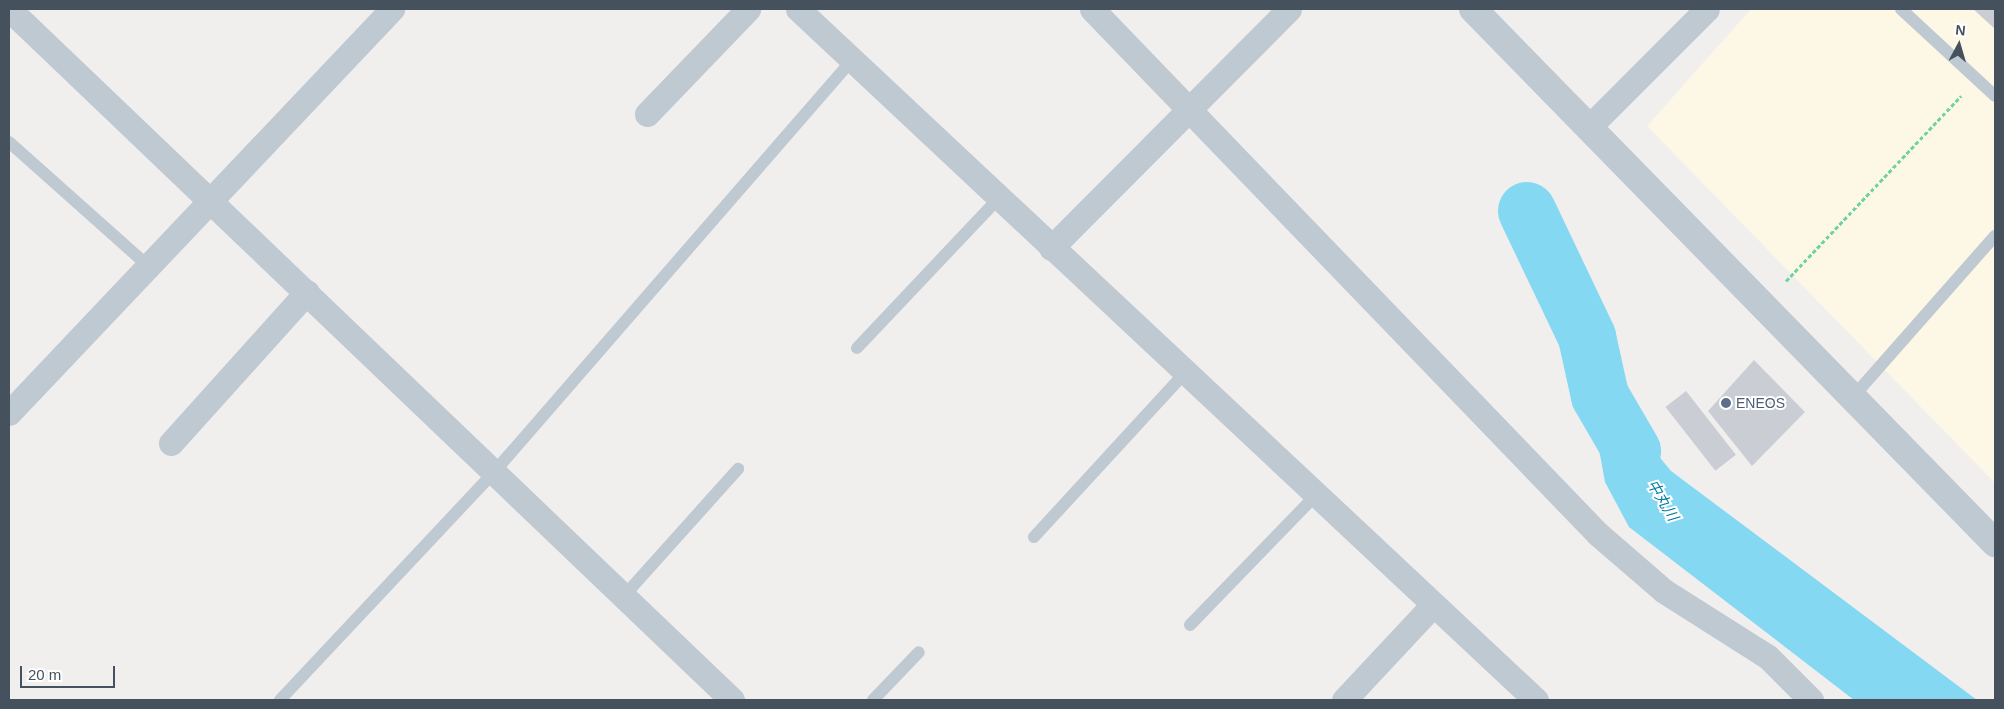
<!DOCTYPE html>
<meta charset="utf-8">
<style>
body{margin:0}
#map{position:relative;width:2004px;height:709px;overflow:hidden;background:#f1eeee;font-family:Helvetica,"Noto Sans JP",sans-serif}
div>[style]{position:absolute}
[style*='--x']{left:calc(var(--x)*1px);top:calc(var(--y)*1px);width:calc(var(--w)*1px);rotate:calc(var(--a)*1deg)}
.commercial>*{inset:0;background:#fdf7e6}
.water>*{inset:0;background:#84d8f2}
.river>*{height:58px;margin:-29px;padding:0 29px;transform-origin:29px;border-radius:29px;background:#84d8f2}
.building>*{inset:0;background:#cacdd4;transform-origin:0 0}
.path>*{height:3px;margin-top:-1.5px;transform-origin:0;background:repeating-linear-gradient(90deg,#6fd2a4 0 4px,transparent 0 6.5px)}
.service>*{height:12px;margin:-6px;padding:0 6px;transform-origin:6px;border-radius:6px;background:#bec9d2}
.minor>*{height:25px;margin:-12.5px;padding:0 12.5px;transform-origin:12.5px;border-radius:12.5px;background:#bec9d2}
.tertiary>*{height:28px;margin:-14px;padding:0 14px;transform-origin:14px;border-radius:14px;background:#bec9d2}
.dots>*{width:14px;height:14px;translate:-50% -50%;box-sizing:border-box;border:2px solid #fff;border-radius:50%}
span{translate:-50% -50%;white-space:nowrap;text-align:center;line-height:1.15;-webkit-text-stroke:4px #fff;paint-order:stroke}
.service-label{font-size:14px;color:#4e5e75}
.left{translate:0 -50%;text-align:left}
.water-label{font-size:15px;color:#047ea3;font-style:italic}
.frame{position:absolute;inset:0;border:10px solid #45515d;pointer-events:none}
.north{position:absolute;left:1934px;top:20px;width:50px;height:50px;-webkit-text-stroke:4px #fff;paint-order:stroke;rotate:6deg;font-size:14px;font-weight:700;line-height:20px;text-align:center;color:#45515d}
.north::after{content:'';display:block;margin:auto;width:18px;height:22px;background:#45515d;clip-path:polygon(50% 0,100% 100%,50% 72%,0 100%)}
.scale{position:absolute;left:20px;top:666px;width:95px;height:22px;box-sizing:border-box;border:2px solid #45515d;border-top:0;padding-left:6px;font-size:15px;line-height:18px;white-space:nowrap;color:#45515d;-webkit-text-stroke:4px #fff;paint-order:stroke}
</style>
<div id="map">
<div class="commercial">
<div style="clip-path:polygon(1751px 9px,1995px 9px,1995px 483px,1647px 126px)"></div>
</div>
<div class="water">
<div style="clip-path:polygon(1596px 380px,1671px 471px,1977px 700px,1854px 700px,1629px 527px,1605px 482px,1594px 422px)"></div>
</div>
<div class="river">
<div style="--x:1527;--y:211;--w:140;--a:64.5"></div>
<div style="--x:1587;--y:337;--w:60;--a:77.6"></div>
<div style="--x:1600;--y:396;--w:64;--a:59.8"></div>
</div>
<div class="building">
<div style="clip-path:polygon(1973px 9px,1995px 9px,1995px 29px)"></div>
<div style="clip-path:polygon(1754px 360px,1805px 412px,1752px 466px,1708px 411px)"></div>
<div style="left:1686px;top:391px;width:81px;height:26px;rotate:52deg"></div>
</div>
<div class="path">
<div style="--x:1786;--y:281;--w:255;--a:-46.6"></div>
</div>
<div class="service">
<div style="--x:1901;--y:9;--w:128;--a:42.8"></div>
<div style="--x:9;--y:142;--w:186;--a:41.7"></div>
<div style="--x:857;--y:348;--w:207;--a:-46.6"></div>
<div style="--x:1852;--y:398;--w:216;--a:-48.6"></div>
<div style="--x:1034;--y:537;--w:223;--a:-47.4"></div>
<div style="--x:624;--y:596;--w:171;--a:-48.1"></div>
<div style="--x:1190;--y:625;--w:181;--a:-45.9"></div>
<div style="--x:280;--y:700;--w:314;--a:-46.8"></div>
<div style="--x:495;--y:471;--w:544;--a:-49.02"></div>
<div style="--x:873;--y:700;--w:66;--a:-46.2"></div>
</div>
<div class="minor">
<div style="--x:9;--y:9;--w:1000;--a:43.7"></div>
<div style="--x:798;--y:9;--w:1011;--a:43.12"></div>
<div style="--x:1092;--y:9;--w:729;--a:46.06"></div>
<div style="--x:1598;--y:534;--w:87;--a:40.8"></div>
<div style="--x:1664;--y:591;--w:123;--a:32.4"></div>
<div style="--x:1768;--y:657;--w:61;--a:45"></div>
<div style="--x:647;--y:114;--w:146;--a:-46.1"></div>
<div style="--x:1588;--y:128;--w:168;--a:-45"></div>
<div style="--x:1051;--y:248;--w:337;--a:-45.1"></div>
<div style="--x:9;--y:413;--w:557;--a:-46.53"></div>
<div style="--x:171;--y:443;--w:203;--a:-48"></div>
<div style="--x:1344;--y:700;--w:130;--a:-46.9"></div>
</div>
<div class="tertiary">
<div style="--x:1473;--y:9;--w:747;--a:45.65"></div>
</div>
<div class="dots">
<div style="left:1726px;top:403px;background:#5c6f8a"></div>
</div>
<div class="service-label">
<span class="left" style="left:1736px;top:403px">ENEOS</span>
</div>
<div class="water-label">
<span style="left:1663px;top:500px;rotate:59deg">中丸川</span>
</div>
<div class="frame"></div>
<div class="north">N</div>
<div class="scale">20 m</div>
</div>
